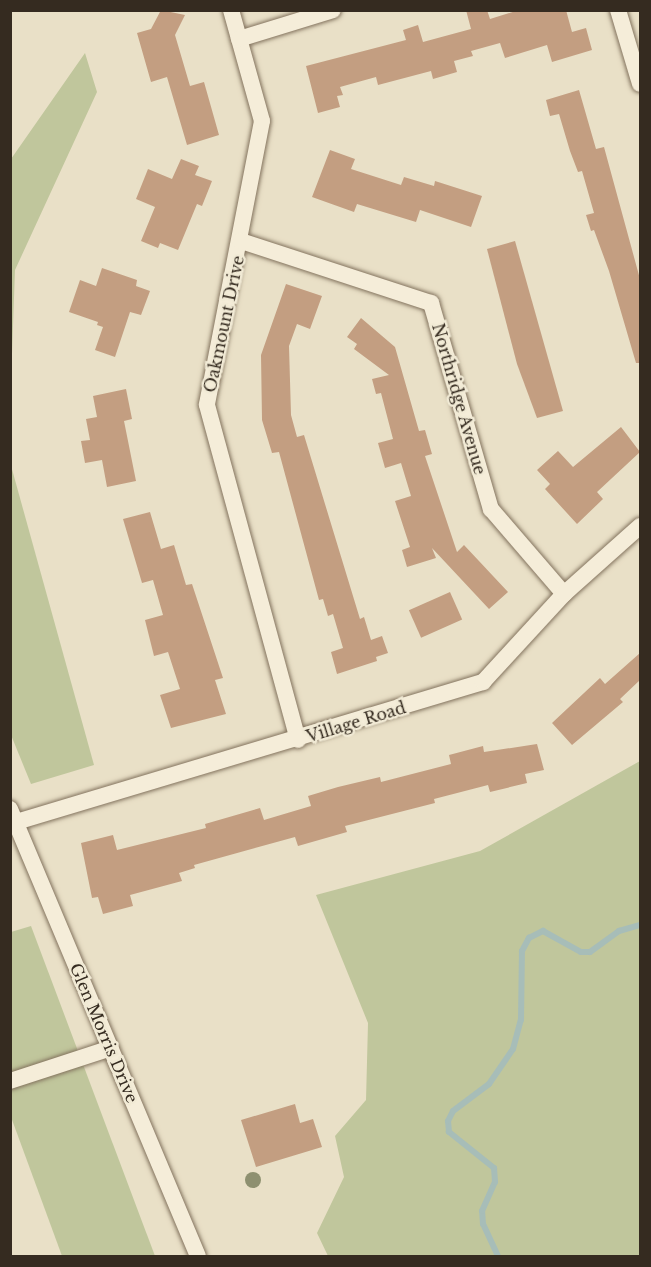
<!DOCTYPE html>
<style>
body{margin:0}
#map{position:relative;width:651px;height:1267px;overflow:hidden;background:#e9e0c7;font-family:"Libre Baskerville",serif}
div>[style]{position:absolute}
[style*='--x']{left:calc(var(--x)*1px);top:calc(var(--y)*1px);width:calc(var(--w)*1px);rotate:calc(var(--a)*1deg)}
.green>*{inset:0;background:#c0c69c}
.stream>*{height:6px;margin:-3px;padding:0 3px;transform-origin:3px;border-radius:3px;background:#a7bdb8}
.building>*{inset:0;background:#c39e81;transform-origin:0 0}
.roads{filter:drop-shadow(0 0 2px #83735e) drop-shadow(0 0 2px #83735e)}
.minor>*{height:16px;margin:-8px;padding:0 8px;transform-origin:8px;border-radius:8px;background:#f5edd9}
.trees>*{width:16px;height:16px;margin:-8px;border-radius:50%;background:#8e9070}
span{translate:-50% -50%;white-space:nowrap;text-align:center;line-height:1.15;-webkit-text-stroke:5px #f1ead5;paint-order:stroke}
.street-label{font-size:16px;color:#352b20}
.frame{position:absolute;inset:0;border:12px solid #352b20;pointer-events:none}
</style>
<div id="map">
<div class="green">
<div style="clip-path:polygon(85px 53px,97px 92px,15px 270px,11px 382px,11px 159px)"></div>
<div style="clip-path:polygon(10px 462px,94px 765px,31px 784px,11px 735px)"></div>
<div style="clip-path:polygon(640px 761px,640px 1256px,328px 1256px,317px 1233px,344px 1177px,335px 1136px,366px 1100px,368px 1023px,316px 895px,480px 851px)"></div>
<div style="clip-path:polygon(31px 926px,155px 1256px,62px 1256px,11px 1117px,11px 932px)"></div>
</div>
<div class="stream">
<div style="--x:498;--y:1256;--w:35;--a:-115"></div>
<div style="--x:483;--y:1224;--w:13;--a:-94"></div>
<div style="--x:482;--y:1211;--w:32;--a:-66"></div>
<div style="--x:495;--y:1182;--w:14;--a:-94"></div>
<div style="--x:494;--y:1168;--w:58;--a:-141.3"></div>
<div style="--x:449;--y:1132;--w:11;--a:-95"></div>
<div style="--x:448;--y:1121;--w:11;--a:-63"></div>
<div style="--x:453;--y:1111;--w:45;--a:-36.9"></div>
<div style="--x:489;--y:1084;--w:42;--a:-55.6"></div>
<div style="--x:513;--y:1049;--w:30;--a:-75"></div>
<div style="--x:521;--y:1020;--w:69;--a:-89.2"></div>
<div style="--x:522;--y:951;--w:15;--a:-62"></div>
<div style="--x:529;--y:938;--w:16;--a:-27"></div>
<div style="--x:543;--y:931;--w:43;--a:28.9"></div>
<div style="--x:581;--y:952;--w:9;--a:0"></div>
<div style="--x:590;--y:952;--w:36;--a:-36"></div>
<div style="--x:619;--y:931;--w:22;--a:-16"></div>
</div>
<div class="building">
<div style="clip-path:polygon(161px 10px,185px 15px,175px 35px,190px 86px,204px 82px,219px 135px,187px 145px,167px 77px,151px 82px,137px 33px,151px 29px)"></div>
<div style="clip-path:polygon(466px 10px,487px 10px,490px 19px,519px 10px,566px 10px,572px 32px,586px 28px,592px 50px,552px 62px,547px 45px,505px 58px,500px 43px,471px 51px,473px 56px,454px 61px,457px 72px,433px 79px,431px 71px,378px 85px,376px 77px,340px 87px,343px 95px,337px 96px,340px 107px,318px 113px,306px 66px,406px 40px,403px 30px,418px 25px,423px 42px,471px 29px)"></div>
<div style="clip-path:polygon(579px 90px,596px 149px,604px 147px,640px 279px,640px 363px,636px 363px,609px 271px,594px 230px,591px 231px,586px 215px,594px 213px,582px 171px,578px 172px,570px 151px,559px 114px,550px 116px,546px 100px)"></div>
<div style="clip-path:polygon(330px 150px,355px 159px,351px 169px,401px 185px,404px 177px,434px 186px,435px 181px,482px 196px,471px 227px,420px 210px,416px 222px,357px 204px,354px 212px,312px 197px)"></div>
<div style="clip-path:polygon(181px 159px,199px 166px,195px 175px,212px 181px,202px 206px,197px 204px,178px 250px,160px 243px,158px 248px,141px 241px,155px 207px,136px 199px,148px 169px,172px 179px)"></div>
<div style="clip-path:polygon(515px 241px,563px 411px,537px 418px,517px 364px,487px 249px)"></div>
<div style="clip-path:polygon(102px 268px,137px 280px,136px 286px,150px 291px,141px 315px,130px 312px,115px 357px,95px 350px,103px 327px,97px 325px,98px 322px,69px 312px,80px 280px,96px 286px)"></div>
<div style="clip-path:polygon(286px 284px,322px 296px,310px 329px,297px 324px,289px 346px,291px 415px,297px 437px,304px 435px,360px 619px,364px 617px,371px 640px,382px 636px,388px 653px,376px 657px,377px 661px,337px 674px,331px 652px,343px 648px,333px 614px,328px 616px,323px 599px,319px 600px,279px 452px,272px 453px,262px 420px,261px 355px)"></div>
<div style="clip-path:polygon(361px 318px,395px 347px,419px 431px,425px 430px,432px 454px,425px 456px,457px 552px,464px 545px,508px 592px,489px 609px,432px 548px,436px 558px,407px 567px,402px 550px,410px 547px,395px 501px,411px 496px,401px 463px,385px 468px,378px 443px,393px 439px,381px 393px,376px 394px,372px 379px,389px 375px,354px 349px,357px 344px,347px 337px)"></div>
<div style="clip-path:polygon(126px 389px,132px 419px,124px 421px,136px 481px,107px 487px,102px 460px,85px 463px,81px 441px,90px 440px,86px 419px,97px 417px,93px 396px)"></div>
<div style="clip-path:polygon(621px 427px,640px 452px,597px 492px,603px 499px,577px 524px,545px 489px,550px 484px,537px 470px,558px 451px,573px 467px)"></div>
<div style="clip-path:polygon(150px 512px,161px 549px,174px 545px,186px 585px,192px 584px,223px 678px,215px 680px,226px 714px,171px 728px,160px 695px,180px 689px,168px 652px,154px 656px,145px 620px,163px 615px,153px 580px,142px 583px,123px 519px)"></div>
<div style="left:450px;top:592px;width:30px;height:45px;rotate:66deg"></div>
<div style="clip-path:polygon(640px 653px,640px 680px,620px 699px,623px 702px,572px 745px,552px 723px,600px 678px,605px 684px)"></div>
<div style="clip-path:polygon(537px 744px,544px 770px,525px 774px,527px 783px,490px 792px,488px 785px,434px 799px,435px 803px,345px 826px,347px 832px,298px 846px,295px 837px,194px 865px,195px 868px,179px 873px,182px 881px,130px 895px,133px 906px,103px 914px,98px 897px,92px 898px,81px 843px,113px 835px,117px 850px,206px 828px,205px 824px,260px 808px,264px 820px,311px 806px,308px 796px,338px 787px,380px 777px,381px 782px,451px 764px,449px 755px,483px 746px,484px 752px)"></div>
<div style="clip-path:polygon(295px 1104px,300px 1123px,313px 1119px,322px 1147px,256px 1167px,241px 1120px)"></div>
</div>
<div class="roads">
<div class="minor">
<div style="--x:231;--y:10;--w:115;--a:74.4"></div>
<div style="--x:262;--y:121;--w:289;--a:101"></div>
<div style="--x:207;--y:405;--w:347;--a:74.8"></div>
<div style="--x:618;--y:10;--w:77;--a:73.4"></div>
<div style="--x:239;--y:39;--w:98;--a:-17.1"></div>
<div style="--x:241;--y:241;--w:200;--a:18.1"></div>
<div style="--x:431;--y:303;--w:215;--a:73.8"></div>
<div style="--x:491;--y:509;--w:112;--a:49.3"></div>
<div style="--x:10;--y:809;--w:485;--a:67.2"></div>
<div style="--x:16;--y:822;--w:488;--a:-16.7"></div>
<div style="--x:483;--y:682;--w:120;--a:-47.4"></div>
<div style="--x:564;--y:594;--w:102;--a:-41.8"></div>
<div style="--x:10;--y:1081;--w:106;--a:-18.1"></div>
</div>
</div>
<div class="trees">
<div style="left:253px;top:1180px"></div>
</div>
<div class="street-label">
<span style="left:224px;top:324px;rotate:-78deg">Oakmount Drive</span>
<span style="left:459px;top:399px;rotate:74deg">Northridge Avenue</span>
<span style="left:356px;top:722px;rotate:-17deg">Village Road</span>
<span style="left:104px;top:1033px;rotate:67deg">Glen Morris Drive</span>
</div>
<div class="frame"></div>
</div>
